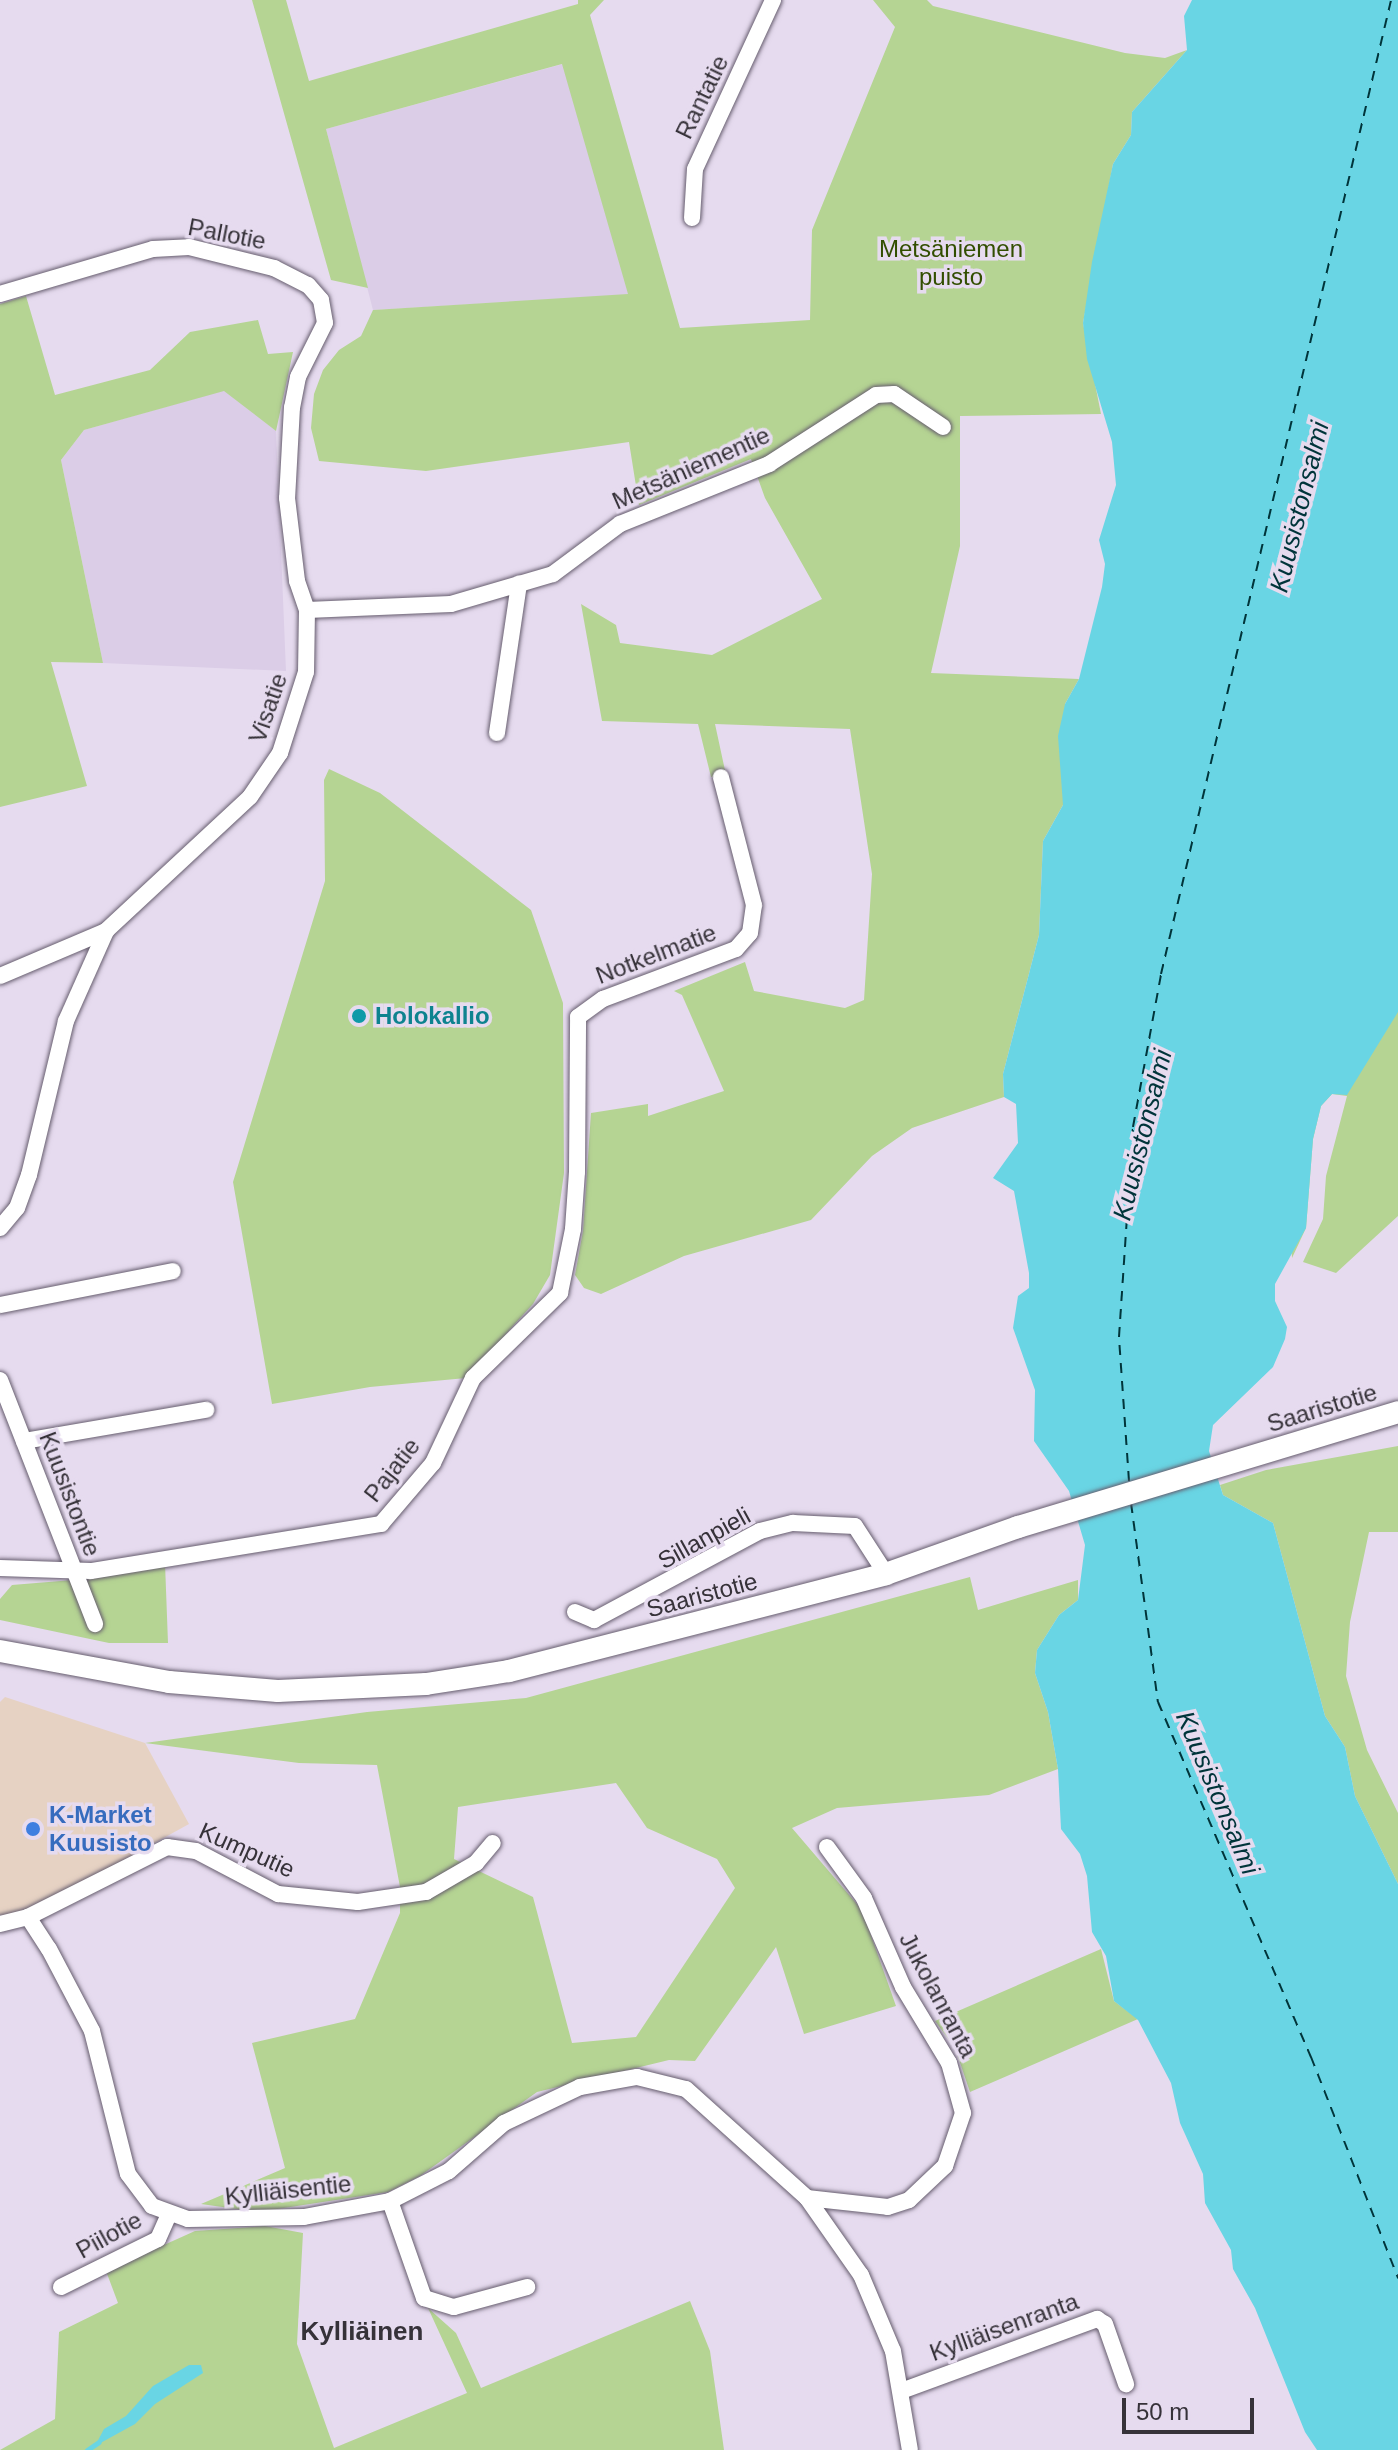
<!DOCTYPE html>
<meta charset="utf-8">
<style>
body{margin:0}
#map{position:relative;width:1398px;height:2450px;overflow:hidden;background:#e6dbef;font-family:Helvetica,sans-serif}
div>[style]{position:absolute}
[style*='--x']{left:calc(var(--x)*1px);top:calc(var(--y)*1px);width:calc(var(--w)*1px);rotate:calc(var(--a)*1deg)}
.commercial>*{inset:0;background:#e6d2c3}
.built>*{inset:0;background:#dbcde7}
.green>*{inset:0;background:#b5d493}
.water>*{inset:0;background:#69d5e4}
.stream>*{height:5px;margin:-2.5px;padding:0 2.5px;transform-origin:2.5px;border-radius:2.5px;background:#69d5e4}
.ferry>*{height:2px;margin-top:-1px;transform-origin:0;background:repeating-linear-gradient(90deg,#00343a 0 10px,transparent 0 18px)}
.roads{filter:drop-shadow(0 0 2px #665d6e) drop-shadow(0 0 2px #665d6e)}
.minor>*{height:16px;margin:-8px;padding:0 8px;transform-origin:8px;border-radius:8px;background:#fff}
.secondary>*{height:22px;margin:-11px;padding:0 11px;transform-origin:11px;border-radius:11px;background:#fff}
.dots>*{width:22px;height:22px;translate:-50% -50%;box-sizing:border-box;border:4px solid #e6dbef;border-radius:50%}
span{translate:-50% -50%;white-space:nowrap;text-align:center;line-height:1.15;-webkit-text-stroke:7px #e6dbef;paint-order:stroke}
.street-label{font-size:24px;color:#363239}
.park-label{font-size:24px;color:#324e00}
.culture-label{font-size:24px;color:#0d838f;font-weight:700}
.left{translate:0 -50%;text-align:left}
.shop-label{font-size:24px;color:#366cbe;font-weight:700}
.water-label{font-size:26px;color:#00343a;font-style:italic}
.neighbourhood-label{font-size:26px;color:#363239;font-weight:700}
.scale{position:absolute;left:1122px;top:2398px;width:132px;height:36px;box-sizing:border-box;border:4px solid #363239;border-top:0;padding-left:10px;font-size:24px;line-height:28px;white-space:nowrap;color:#363239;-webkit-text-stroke:6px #e6dbef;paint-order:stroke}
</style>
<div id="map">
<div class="commercial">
<div style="clip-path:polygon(5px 1697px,145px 1743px,189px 1824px,26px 1914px,0 1915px,0 1702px)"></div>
</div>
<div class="built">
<div style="clip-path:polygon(563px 64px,629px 295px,373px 310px,326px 129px)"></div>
<div style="clip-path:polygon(225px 390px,276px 431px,286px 671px,103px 663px,61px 460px,84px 430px)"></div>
</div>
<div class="green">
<div style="clip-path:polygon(252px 0,286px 0,309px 81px,578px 4px,578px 0,604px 0,590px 15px,680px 328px,810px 320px,812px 230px,895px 27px,873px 0,927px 0,933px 6px,1125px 53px,1165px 58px,1187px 50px,1132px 112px,1131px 135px,1113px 164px,1083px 323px,1101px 414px,960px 416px,960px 546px,931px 673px,1079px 679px,1065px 704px,1063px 805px,1043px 841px,1039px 935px,1003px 1074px,1004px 1097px,912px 1128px,872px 1156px,811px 1220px,684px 1256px,601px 1294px,584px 1288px,575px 1275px,583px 1231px,591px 1113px,648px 1104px,648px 1116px,724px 1091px,682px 995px,674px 991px,745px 962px,754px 991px,845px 1008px,864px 1000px,872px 874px,850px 729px,715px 724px,726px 775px,711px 777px,698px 724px,602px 721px,581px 604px,616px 625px,620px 643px,712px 655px,822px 599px,765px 498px,751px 459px,639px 505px,629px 442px,426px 471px,319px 461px,311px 428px,314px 394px,323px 370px,339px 350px,361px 336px,373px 310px,628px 294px,562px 64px,326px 129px,368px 288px,331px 280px)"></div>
<div style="clip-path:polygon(26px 296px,55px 395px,150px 370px,190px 332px,258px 320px,268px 354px,293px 352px,276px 431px,224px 391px,84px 430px,61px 460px,103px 663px,51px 662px,87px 786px,0 807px,0 304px)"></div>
<div style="clip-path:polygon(329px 769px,380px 793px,531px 910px,563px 1003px,564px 1173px,550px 1275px,533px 1304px,466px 1378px,370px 1387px,272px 1404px,233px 1182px,325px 881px,324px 780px)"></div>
<div style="clip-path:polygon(1398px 826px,1398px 1216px,1336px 1273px,1303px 1262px,1323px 1219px,1326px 1176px,1347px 1096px,1332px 1094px,1321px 1106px,1313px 1139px,1306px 1228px,1292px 1258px,1285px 1090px)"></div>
<div style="clip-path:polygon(1398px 1446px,1398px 1532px,1369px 1532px,1350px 1622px,1346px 1676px,1367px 1750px,1398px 1813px,1398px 1884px,1355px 1796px,1345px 1747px,1325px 1716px,1273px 1523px,1223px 1495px,1220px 1485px,1266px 1470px)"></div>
<div style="clip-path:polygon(165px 1563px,168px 1643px,109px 1643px,0 1620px,0 1599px,12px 1585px,97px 1578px)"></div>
<div style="clip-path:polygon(evenodd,970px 1577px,978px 1610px,1078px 1580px,1078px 1600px,1059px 1615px,1037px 1650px,1035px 1673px,1048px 1712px,1058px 1769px,989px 1795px,837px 1808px,792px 1828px,862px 1910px,896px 2006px,804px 2034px,776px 1947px,695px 2061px,669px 2060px,537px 2092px,420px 2176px,388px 2192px,258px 2212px,201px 2204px,285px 2168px,252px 2043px,355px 2019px,400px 1913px,400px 1887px,377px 1765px,299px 1763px,145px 1743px,367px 1712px,526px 1698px,970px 1577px,616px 1783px,647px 1828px,717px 1859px,735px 1888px,636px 2037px,572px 2043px,533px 1897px,454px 1859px,458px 1807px,616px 1783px)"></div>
<div style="clip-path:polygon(1101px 1949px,1114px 2001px,1138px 2019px,970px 2092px,955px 2048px,935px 2021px)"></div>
<div style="clip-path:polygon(265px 2226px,303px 2233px,297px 2344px,334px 2448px,467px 2393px,428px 2308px,456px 2333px,481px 2388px,690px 2301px,710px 2351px,724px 2450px,0 2450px,55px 2419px,59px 2332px,118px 2303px,106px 2271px,195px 2231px)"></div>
</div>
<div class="water">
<div style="clip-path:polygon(1192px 0,1398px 0,1398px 1012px,1347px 1095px,1332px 1094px,1321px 1106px,1313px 1139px,1306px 1228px,1275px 1284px,1275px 1301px,1287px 1327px,1285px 1339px,1273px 1367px,1213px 1425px,1209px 1451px,1223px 1495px,1273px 1523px,1325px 1716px,1345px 1747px,1355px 1796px,1398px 1884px,1398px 2450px,1317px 2450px,1305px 2432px,1255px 2308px,1233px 2269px,1231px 2250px,1205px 2203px,1203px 2174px,1180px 2123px,1171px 2083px,1138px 2020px,1114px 2001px,1106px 1956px,1092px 1932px,1087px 1876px,1080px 1854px,1061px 1829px,1058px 1769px,1048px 1712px,1035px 1673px,1037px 1650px,1059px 1615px,1078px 1600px,1085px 1545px,1069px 1491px,1034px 1441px,1035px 1390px,1013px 1328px,1018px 1296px,1029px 1288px,1029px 1273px,1014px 1191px,993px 1178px,1018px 1143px,1016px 1104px,1004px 1097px,1003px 1074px,1039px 935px,1043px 841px,1063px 805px,1058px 736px,1065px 704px,1079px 679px,1102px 587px,1105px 564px,1099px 540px,1116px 485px,1112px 442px,1087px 359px,1083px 323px,1092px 262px,1113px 164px,1131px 135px,1132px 112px,1187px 50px,1184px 16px)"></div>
<div style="clip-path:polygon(189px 2365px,201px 2365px,203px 2373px,155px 2404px,135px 2424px,95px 2446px,104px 2429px,126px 2416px,153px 2386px)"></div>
</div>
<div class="stream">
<div style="--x:87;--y:2450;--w:14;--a:-34"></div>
</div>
<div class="ferry">
<div style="--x:1129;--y:1481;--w:144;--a:-94"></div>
<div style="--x:1119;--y:1337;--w:210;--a:-86.2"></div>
<div style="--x:1133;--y:1127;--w:156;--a:-79.6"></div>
<div style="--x:1161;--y:974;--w:1001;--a:-76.71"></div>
<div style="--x:1131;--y:1503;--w:201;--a:82.3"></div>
<div style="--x:1158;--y:1702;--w:387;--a:66.7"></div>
<div style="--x:1311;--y:2057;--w:238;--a:68.5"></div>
</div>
<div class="roads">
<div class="minor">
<div style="--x:692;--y:218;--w:49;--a:-86.5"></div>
<div style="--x:695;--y:169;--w:186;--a:-65.2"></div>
<div style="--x:0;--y:294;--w:159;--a:-16.4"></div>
<div style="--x:153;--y:249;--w:36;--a:-3"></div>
<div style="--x:189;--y:247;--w:88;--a:13.9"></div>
<div style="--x:274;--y:268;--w:38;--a:27"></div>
<div style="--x:308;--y:285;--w:20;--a:49"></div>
<div style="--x:321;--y:300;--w:23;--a:80"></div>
<div style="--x:325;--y:323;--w:60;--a:116.6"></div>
<div style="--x:298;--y:377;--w:31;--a:101"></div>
<div style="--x:292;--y:407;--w:91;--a:93.1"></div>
<div style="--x:287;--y:498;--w:84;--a:83.1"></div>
<div style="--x:297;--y:581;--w:31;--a:71"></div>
<div style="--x:307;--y:610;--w:62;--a:90.9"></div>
<div style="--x:306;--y:672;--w:85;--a:107.8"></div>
<div style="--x:280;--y:753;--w:53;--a:124.3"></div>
<div style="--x:250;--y:797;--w:197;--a:137.1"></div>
<div style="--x:106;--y:931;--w:115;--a:157"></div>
<div style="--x:307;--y:610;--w:144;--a:-2.4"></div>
<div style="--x:451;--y:604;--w:106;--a:-16.4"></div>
<div style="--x:553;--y:574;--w:84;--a:-36.7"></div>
<div style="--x:620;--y:524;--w:161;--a:-21.9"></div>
<div style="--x:769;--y:464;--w:127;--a:-32.8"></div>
<div style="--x:876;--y:395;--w:18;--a:-3"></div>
<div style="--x:894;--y:394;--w:59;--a:34"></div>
<div style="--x:497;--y:733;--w:151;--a:-81.6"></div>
<div style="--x:0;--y:1228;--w:26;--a:-50"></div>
<div style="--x:17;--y:1208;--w:35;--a:-70"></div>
<div style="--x:29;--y:1175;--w:158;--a:-76.5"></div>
<div style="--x:66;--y:1021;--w:98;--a:-66"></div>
<div style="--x:0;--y:1305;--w:176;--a:-11.1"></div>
<div style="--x:0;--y:1380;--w:262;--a:68.7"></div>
<div style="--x:24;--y:1441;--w:185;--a:-9.7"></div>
<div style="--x:0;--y:1568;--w:91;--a:1.9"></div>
<div style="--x:91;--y:1571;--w:294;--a:-9.2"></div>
<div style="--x:381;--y:1524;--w:80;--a:-49.6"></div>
<div style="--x:433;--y:1463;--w:94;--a:-64.8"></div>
<div style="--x:473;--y:1378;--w:122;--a:-44.3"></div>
<div style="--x:560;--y:1293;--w:65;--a:-78.5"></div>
<div style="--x:573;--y:1229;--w:57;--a:-86"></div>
<div style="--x:577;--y:1172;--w:155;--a:-89.6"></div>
<div style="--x:578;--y:1017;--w:31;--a:-36"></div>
<div style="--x:603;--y:999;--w:142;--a:-20.6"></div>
<div style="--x:736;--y:949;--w:21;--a:-49"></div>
<div style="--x:750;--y:933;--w:28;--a:-82"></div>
<div style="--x:754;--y:905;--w:132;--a:-104.5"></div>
<div style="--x:575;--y:1612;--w:21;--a:23"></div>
<div style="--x:594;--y:1620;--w:188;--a:-28.2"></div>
<div style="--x:760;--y:1531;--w:34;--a:-14"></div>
<div style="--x:793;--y:1523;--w:62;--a:2.8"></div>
<div style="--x:855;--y:1526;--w:57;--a:57.1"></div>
<div style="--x:28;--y:1917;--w:156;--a:-26.7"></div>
<div style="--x:167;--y:1847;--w:29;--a:8"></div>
<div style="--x:196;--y:1851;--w:93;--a:27.7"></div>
<div style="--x:278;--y:1894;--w:80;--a:5.7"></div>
<div style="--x:358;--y:1902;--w:69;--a:-8.4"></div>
<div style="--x:426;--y:1892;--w:58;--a:-30.1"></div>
<div style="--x:476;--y:1863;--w:26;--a:-50"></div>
<div style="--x:0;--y:1924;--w:29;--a:-14"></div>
<div style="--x:28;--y:1917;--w:38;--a:57"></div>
<div style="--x:49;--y:1949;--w:93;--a:62.3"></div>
<div style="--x:92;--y:2031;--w:147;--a:75.9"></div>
<div style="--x:128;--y:2174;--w:40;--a:53"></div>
<div style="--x:152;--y:2206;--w:38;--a:20"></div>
<div style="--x:188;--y:2219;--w:116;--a:-1"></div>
<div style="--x:304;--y:2217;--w:87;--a:-10.5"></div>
<div style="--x:390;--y:2201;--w:66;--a:-27"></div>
<div style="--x:449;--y:2171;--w:73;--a:-41.1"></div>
<div style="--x:504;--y:2123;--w:84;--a:-25.3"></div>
<div style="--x:580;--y:2087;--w:58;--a:-10"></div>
<div style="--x:637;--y:2077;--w:50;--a:13.8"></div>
<div style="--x:686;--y:2089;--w:163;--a:42"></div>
<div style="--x:807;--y:2198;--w:94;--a:55"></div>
<div style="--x:861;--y:2275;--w:82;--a:67.2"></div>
<div style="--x:893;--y:2351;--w:100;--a:80.3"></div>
<div style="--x:807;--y:2198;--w:81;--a:6.3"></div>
<div style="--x:888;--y:2207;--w:22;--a:-18"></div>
<div style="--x:909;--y:2200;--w:50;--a:-43.4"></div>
<div style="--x:945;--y:2166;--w:56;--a:-71.2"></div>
<div style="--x:963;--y:2113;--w:52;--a:-105.6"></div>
<div style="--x:949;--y:2063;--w:89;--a:-121.2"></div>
<div style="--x:903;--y:1987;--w:97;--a:-113.7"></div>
<div style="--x:864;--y:1898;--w:63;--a:-126"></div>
<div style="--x:390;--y:2201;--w:103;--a:70.7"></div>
<div style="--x:424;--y:2298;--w:31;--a:17"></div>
<div style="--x:454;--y:2307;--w:76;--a:-15.3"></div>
<div style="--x:61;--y:2287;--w:108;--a:-26.3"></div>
<div style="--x:158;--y:2239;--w:27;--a:-66"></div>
<div style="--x:904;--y:2390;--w:206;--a:-20.2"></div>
<div style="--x:1097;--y:2319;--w:9;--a:32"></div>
<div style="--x:1105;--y:2324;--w:64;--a:70.7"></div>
</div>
<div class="secondary">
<div style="--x:0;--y:1651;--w:172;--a:10.4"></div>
<div style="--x:169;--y:1682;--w:109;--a:4.7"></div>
<div style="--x:278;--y:1691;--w:148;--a:-2.7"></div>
<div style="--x:426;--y:1684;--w:84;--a:-8.9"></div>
<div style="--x:509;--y:1671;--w:389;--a:-14.4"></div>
<div style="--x:886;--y:1574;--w:140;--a:-19.6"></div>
<div style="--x:1018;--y:1527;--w:397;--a:-16.8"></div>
</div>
</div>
<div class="dots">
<div style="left:359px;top:1016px;background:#0f9aa8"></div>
<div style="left:33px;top:1829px;background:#3f7fe0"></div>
</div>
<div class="street-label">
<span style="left:702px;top:97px;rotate:-64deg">Rantatie</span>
<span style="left:227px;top:234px;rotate:11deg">Pallotie</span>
<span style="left:691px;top:468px;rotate:-24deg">Metsäniementie</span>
<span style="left:268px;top:708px;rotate:-71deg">Visatie</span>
<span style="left:656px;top:954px;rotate:-21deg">Notkelmatie</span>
<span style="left:1322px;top:1408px;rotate:-17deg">Saaristotie</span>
<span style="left:392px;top:1470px;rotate:-52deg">Pajatie</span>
<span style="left:70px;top:1494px;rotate:69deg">Kuusistontie</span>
<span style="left:704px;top:1538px;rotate:-29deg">Sillanpieli</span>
<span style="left:702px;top:1595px;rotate:-15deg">Saaristotie</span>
<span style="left:247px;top:1850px;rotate:24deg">Kumputie</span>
<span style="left:938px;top:1995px;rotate:62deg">Jukolanranta</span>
<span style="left:288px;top:2190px;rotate:-6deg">Kylliäisentie</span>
<span style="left:109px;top:2235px;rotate:-29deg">Piilotie</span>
<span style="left:1004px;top:2327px;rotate:-20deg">Kylliäisenranta</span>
</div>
<div class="park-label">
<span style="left:951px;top:263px">Metsäniemen<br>puisto</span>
</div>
<div class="culture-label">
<span class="left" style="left:375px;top:1016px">Holokallio</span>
</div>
<div class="shop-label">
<span class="left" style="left:49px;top:1829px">K-Market<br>Kuusisto</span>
</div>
<div class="water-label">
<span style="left:1300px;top:507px;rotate:-76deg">Kuusistonsalmi</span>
<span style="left:1143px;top:1135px;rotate:-76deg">Kuusistonsalmi</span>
<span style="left:1217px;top:1793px;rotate:67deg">Kuusistonsalmi</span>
</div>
<div class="neighbourhood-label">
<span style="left:362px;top:2332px">Kylliäinen</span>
</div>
<div class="scale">50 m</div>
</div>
